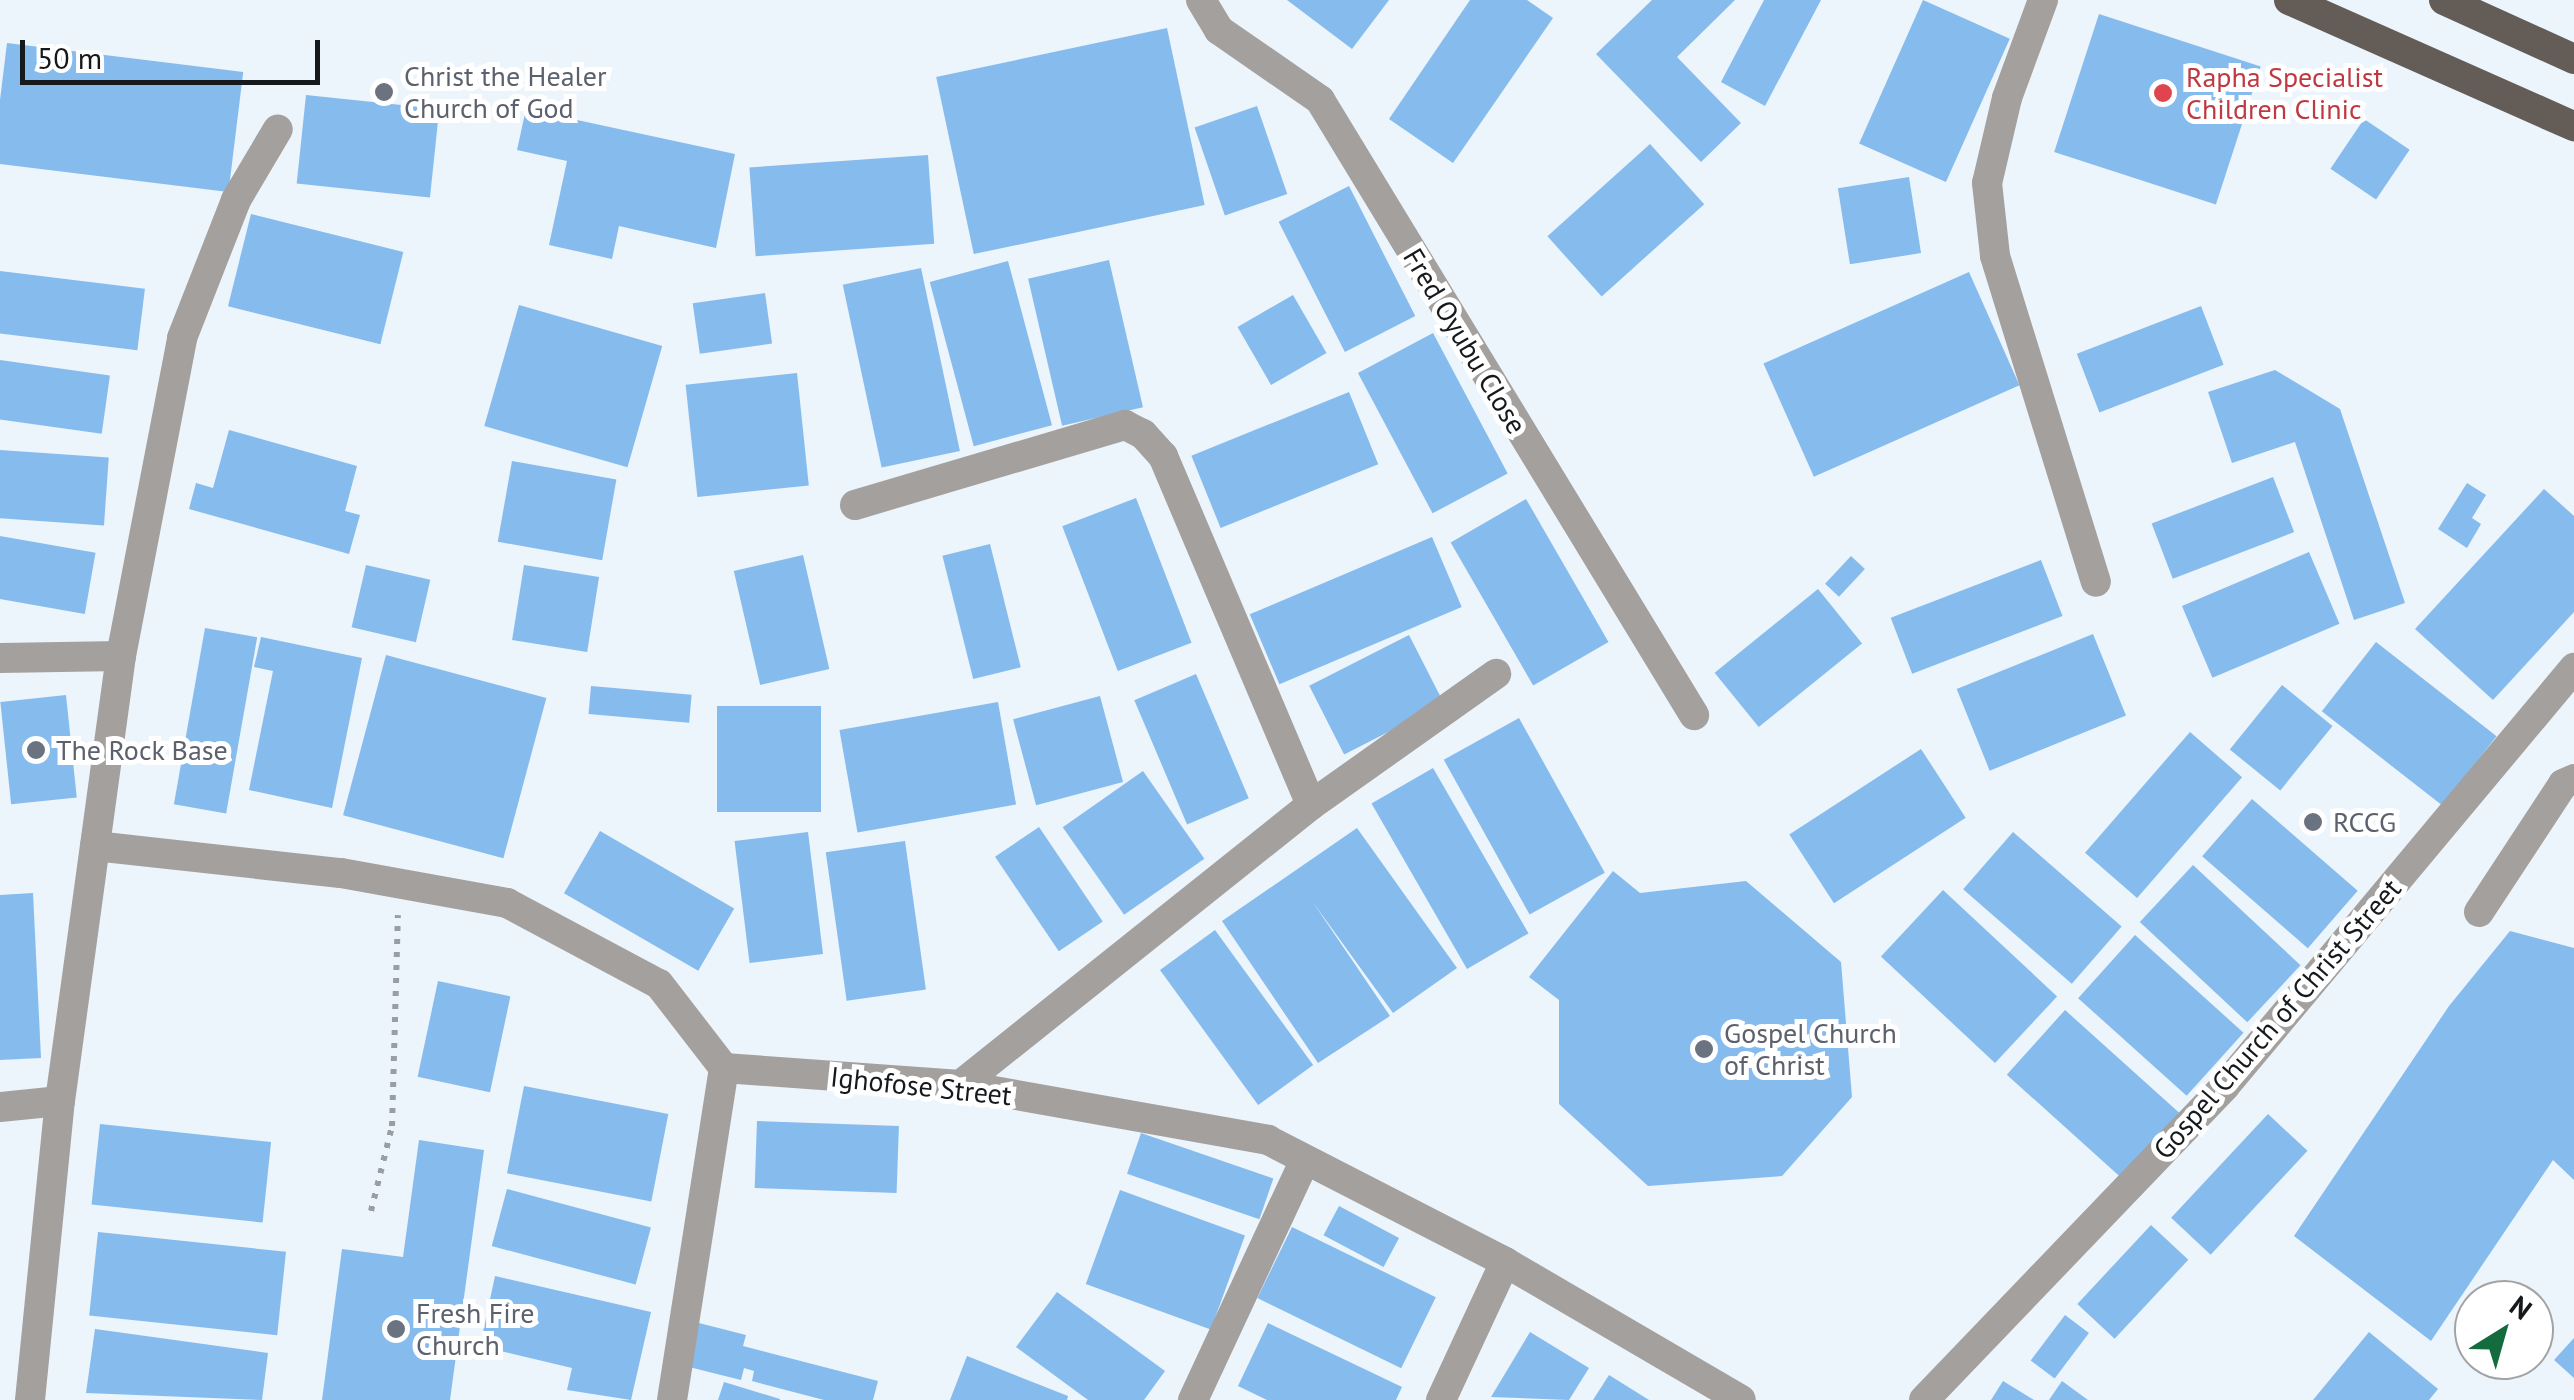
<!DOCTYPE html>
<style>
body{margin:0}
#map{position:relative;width:2574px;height:1400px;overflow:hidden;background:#ecf4fc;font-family:"PT Sans",sans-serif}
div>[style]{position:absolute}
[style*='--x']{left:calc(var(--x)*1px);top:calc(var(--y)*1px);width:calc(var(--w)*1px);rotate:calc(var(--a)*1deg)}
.building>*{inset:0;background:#86bbed;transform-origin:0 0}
.path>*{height:6px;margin-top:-3px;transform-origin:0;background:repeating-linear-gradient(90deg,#989ea4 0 5px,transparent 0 13px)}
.minor>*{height:30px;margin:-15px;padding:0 15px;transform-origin:15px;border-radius:15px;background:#a4a09d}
.major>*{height:30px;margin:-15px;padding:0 15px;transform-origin:15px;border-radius:15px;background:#635c57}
.dots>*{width:28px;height:28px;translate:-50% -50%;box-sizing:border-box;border:5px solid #fff;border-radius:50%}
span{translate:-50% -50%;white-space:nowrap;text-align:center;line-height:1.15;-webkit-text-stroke:10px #fff;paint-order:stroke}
.worship-label{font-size:28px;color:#5b616d}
.left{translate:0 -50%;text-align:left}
.health-label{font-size:28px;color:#be3a42}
.street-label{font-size:28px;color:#16191c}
.north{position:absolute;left:2454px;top:1280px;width:100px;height:100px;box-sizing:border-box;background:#fff;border:2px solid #a2a3a4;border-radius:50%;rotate:37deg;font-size:28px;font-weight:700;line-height:40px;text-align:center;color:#16191c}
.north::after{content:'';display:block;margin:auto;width:35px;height:45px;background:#136b3e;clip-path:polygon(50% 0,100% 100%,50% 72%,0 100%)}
.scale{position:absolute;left:20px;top:40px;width:300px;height:45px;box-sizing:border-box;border:5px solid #16191c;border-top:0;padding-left:12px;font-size:30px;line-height:35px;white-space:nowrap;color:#16191c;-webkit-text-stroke:8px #fff;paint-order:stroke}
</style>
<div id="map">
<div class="building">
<div style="clip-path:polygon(1287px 0,1389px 0,1352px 49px)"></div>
<div style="clip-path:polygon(1470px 0,1527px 0,1553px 18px,1453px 163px,1389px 119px)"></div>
<div style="clip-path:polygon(1652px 0,1735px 0,1677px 57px,1741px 123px,1701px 162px,1596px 54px)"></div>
<div style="clip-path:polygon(1764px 0,1821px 0,1765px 106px,1721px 82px)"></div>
<div style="left:1923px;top:0;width:95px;height:157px;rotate:24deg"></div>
<div style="left:2099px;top:14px;width:170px;height:145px;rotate:18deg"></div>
<div style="left:1167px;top:28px;width:181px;height:236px;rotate:78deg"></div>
<div style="left:7px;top:43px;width:238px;height:121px;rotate:7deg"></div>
<div style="left:306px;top:95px;width:134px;height:89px;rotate:6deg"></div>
<div style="left:1257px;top:106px;width:93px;height:66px;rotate:71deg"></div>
<div style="clip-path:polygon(526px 109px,735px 154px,716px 248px,619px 226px,612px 259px,549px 245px,567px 161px,517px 150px)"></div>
<div style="left:2364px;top:119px;width:55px;height:60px;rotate:34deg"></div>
<div style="left:1650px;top:144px;width:81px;height:138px;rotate:48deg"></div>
<div style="left:928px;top:155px;width:89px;height:179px;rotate:86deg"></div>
<div style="left:1909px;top:177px;width:77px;height:72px;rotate:81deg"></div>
<div style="left:1349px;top:186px;width:146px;height:79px;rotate:63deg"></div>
<div style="left:251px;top:214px;width:157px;height:95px;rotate:14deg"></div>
<div style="left:1109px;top:260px;width:151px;height:83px;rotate:77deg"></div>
<div style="left:1008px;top:261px;width:170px;height:81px;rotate:75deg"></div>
<div style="left:921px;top:268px;width:187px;height:80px;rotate:78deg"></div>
<div style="left:0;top:271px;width:146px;height:62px;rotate:7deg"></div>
<div style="left:1969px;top:272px;width:124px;height:225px;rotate:66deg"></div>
<div style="left:765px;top:293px;width:51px;height:73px;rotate:82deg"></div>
<div style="left:1293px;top:295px;width:67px;height:64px;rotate:60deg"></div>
<div style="left:519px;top:305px;width:149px;height:126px;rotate:16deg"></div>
<div style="left:2201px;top:306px;width:63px;height:133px;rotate:69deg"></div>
<div style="left:1433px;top:333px;width:159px;height:85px;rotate:62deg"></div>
<div style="left:0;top:360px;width:111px;height:59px;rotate:8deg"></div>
<div style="clip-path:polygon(2275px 370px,2340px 409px,2405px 603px,2354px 620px,2295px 442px,2232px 463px,2208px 392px)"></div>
<div style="left:797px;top:373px;width:113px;height:112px;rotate:84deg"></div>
<div style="left:1349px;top:392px;width:78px;height:170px;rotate:68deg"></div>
<div style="clip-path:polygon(229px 430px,357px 466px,345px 511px,360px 515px,349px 554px,189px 509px,196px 483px,213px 488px)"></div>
<div style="left:0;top:450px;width:109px;height:68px;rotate:4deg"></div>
<div style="left:512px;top:461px;width:106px;height:82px;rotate:10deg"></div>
<div style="left:2273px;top:477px;width:59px;height:130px;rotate:69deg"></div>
<div style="clip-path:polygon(2467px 483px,2486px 495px,2472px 518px,2481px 524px,2467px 548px,2438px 529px)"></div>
<div style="clip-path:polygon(2544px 489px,2574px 516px,2574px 612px,2493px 700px,2415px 629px)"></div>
<div style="left:1136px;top:498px;width:155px;height:79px;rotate:69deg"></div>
<div style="left:1526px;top:499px;width:165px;height:87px;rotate:60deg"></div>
<div style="left:0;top:536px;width:97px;height:62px;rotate:10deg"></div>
<div style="left:1432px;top:537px;width:76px;height:198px;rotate:67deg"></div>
<div style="left:990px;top:544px;width:127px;height:49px;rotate:76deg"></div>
<div style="left:2309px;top:552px;width:78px;height:138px;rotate:67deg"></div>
<div style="left:803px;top:555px;width:117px;height:71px;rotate:77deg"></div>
<div style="left:1851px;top:556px;width:19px;height:38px;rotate:43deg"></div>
<div style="left:2041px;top:560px;width:60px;height:161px;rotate:69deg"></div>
<div style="left:366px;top:565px;width:66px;height:64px;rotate:13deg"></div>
<div style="left:524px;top:565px;width:76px;height:76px;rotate:9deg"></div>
<div style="left:1818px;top:589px;width:70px;height:133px;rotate:51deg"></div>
<div style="left:205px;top:628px;width:53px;height:179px;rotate:10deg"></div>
<div style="left:2093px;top:634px;width:88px;height:147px;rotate:68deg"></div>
<div style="left:1409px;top:635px;width:77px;height:112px;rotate:63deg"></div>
<div style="clip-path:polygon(261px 637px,362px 658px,332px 808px,249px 790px,273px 671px,254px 667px)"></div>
<div style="left:2376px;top:642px;width:153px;height:88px;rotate:38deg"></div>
<div style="left:386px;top:655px;width:166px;height:166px;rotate:15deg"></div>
<div style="left:1196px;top:674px;width:135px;height:67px;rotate:67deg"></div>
<div style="left:2282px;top:685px;width:65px;height:83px;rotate:39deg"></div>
<div style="left:591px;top:686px;width:101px;height:28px;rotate:5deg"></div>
<div style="left:66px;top:695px;width:103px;height:66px;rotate:84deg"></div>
<div style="left:1100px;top:696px;width:89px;height:90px;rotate:75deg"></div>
<div style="left:998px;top:702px;width:104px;height:161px;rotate:80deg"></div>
<div style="left:717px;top:706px;width:104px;height:106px"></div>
<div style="left:1519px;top:718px;width:177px;height:86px;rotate:61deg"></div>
<div style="left:2190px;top:732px;width:69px;height:160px;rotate:41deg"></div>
<div style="left:1921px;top:749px;width:82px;height:157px;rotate:57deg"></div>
<div style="left:1433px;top:768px;width:191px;height:71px;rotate:60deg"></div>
<div style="left:1143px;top:771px;width:107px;height:98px;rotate:55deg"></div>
<div style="left:2252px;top:799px;width:140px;height:76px;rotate:41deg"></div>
<div style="left:1039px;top:827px;width:114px;height:53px;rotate:56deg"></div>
<div style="clip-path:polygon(1357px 828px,1457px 968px,1393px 1013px,1312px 901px,1390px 1016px,1318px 1063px,1222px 921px)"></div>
<div style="left:600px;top:831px;width:155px;height:72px;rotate:30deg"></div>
<div style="left:808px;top:832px;width:123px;height:74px;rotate:83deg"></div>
<div style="left:2013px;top:832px;width:144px;height:76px;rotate:41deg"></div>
<div style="left:905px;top:841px;width:150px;height:80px;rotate:82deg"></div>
<div style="left:2193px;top:865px;width:147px;height:78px;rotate:43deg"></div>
<div style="clip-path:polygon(1613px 871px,1640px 893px,1746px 881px,1841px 962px,1852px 1097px,1782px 1176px,1648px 1186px,1559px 1104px,1559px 1000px,1529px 977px)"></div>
<div style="left:1943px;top:890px;width:156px;height:91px;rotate:43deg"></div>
<div style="clip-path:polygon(33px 893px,41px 1058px,0 1060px,0 895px)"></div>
<div style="left:1215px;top:930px;width:167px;height:68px;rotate:54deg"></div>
<div style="clip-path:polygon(2510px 931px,2574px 948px,2574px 1180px,2553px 1160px,2431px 1341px,2294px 1236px,2449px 1006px)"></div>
<div style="left:2135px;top:935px;width:146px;height:85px;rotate:42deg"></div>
<div style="left:438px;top:981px;width:74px;height:98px;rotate:12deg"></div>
<div style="left:2065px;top:1010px;width:154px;height:87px;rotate:42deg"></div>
<div style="left:524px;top:1086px;width:147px;height:89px;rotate:11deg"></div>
<div style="left:2268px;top:1114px;width:54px;height:142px;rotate:43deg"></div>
<div style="left:757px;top:1121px;width:142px;height:67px;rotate:2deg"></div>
<div style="left:100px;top:1124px;width:172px;height:81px;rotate:6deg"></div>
<div style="left:1141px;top:1133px;width:140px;height:43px;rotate:19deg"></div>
<div style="clip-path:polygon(419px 1140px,484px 1150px,450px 1400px,322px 1400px,342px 1249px,403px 1257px)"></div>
<div style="left:507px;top:1189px;width:149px;height:59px;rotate:15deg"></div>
<div style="left:1120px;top:1190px;width:133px;height:100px;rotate:20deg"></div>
<div style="left:1339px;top:1206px;width:68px;height:33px;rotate:28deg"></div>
<div style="left:2151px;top:1225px;width:51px;height:108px;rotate:43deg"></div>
<div style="left:1292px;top:1227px;width:160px;height:79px;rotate:26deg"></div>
<div style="left:98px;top:1232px;width:189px;height:84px;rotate:6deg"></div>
<div style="clip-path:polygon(495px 1276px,651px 1312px,631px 1400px,567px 1390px,572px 1368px,480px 1346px)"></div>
<div style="clip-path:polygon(1057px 1292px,1165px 1371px,1144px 1400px,1088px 1400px,1016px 1347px)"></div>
<div style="left:2065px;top:1315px;width:30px;height:57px;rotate:37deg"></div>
<div style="clip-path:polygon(695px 1322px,746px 1335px,743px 1346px,878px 1381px,873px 1400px,824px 1400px,752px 1381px,754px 1371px,744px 1368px,741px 1380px,685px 1366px)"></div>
<div style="clip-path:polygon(1268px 1323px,1402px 1387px,1396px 1400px,1267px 1400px,1238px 1386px)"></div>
<div style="clip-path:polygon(95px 1329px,268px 1353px,262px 1400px,86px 1393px)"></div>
<div style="clip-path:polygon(1530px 1332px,1589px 1368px,1569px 1400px,1491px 1397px)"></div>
<div style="clip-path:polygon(2369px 1332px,2438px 1389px,2429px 1400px,2313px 1400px)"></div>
<div style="clip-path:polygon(2574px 1338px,2574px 1378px,2554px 1360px)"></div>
<div style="clip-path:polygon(967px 1356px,1068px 1396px,1067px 1400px,950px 1400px)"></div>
<div style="clip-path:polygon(1609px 1375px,1649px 1400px,1593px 1400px)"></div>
<div style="clip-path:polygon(2003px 1381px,2034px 1400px,1991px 1400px)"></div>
<div style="clip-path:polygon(2062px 1381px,2088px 1400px,2049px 1400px)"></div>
<div style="clip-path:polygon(724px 1382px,780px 1399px,780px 1400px,718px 1400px)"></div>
</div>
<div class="path">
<div style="--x:371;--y:1211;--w:88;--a:-76.1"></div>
<div style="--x:392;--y:1126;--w:211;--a:-88.4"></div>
</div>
<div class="minor">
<div style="--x:1201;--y:0;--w:35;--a:59"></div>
<div style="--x:1219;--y:30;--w:123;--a:34.7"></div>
<div style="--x:1320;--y:100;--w:720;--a:58.69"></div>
<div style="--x:2043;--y:0;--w:104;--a:110.2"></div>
<div style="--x:2007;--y:98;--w:87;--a:103.2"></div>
<div style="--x:1987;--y:183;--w:73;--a:83.7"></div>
<div style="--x:1995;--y:256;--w:341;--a:72.8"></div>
<div style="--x:855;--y:505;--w:282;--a:-16.5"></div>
<div style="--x:1125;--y:425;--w:20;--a:27"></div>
<div style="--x:1143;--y:434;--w:30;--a:48"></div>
<div style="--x:1163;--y:456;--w:379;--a:67"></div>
<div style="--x:1311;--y:805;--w:449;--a:141.4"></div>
<div style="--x:0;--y:658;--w:121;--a:-0.9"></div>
<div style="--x:1311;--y:805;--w:227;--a:-35.3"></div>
<div style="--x:95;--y:846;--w:247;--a:6.3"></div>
<div style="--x:341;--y:873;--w:169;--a:10.2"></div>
<div style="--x:507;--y:903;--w:172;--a:28.1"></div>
<div style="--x:659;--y:984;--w:106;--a:52.3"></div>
<div style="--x:724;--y:1068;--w:237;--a:4.1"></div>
<div style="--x:960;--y:1085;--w:313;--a:10.1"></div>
<div style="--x:1268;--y:1140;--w:267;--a:27.2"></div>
<div style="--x:1505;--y:1262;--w:273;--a:30.3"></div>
<div style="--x:2479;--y:912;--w:153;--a:-56.7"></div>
<div style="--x:2563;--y:784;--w:12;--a:-24"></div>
<div style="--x:0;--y:1107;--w:60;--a:-5.7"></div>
<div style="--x:30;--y:1400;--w:301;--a:-84.3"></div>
<div style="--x:60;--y:1101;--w:449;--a:-82.2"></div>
<div style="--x:121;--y:656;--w:324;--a:-79.1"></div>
<div style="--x:182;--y:338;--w:148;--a:-68.6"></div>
<div style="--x:236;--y:200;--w:82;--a:-59.4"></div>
<div style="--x:672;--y:1400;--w:336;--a:-81.1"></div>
<div style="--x:1193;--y:1400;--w:265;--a:-65"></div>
<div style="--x:1441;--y:1400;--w:152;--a:-65.1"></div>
<div style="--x:1924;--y:1400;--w:435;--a:-46.2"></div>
<div style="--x:2225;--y:1086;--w:545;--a:-50.14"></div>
</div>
<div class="major">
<div style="--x:2289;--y:0;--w:312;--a:23.9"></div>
<div style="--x:2444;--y:0;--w:143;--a:24.4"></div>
</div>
<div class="dots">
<div style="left:384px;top:92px;background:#6b7280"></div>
<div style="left:2163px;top:93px;background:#e0444e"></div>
<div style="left:36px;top:750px;background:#6b7280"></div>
<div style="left:2313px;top:822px;background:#6b7280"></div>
<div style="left:1704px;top:1049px;background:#6b7280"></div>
<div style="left:396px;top:1329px;background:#6b7280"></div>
</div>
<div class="worship-label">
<span class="left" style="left:404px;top:92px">Christ the Healer<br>Church of God</span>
<span class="left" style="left:56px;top:750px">The Rock Base</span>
<span class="left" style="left:2333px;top:822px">RCCG</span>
<span class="left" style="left:1724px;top:1049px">Gospel Church<br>of Christ</span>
<span class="left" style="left:416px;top:1329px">Fresh Fire<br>Church</span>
</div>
<div class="health-label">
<span class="left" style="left:2186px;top:93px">Rapha Specialist<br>Children Clinic</span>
</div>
<div class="street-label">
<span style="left:1465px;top:341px;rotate:59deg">Fred Oyubu Close</span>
<span style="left:2277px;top:1019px;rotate:-49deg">Gospel Church of Christ Street</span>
<span style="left:921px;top:1086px;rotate:6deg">Ighofose Street</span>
</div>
<div class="north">N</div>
<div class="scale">50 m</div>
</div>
